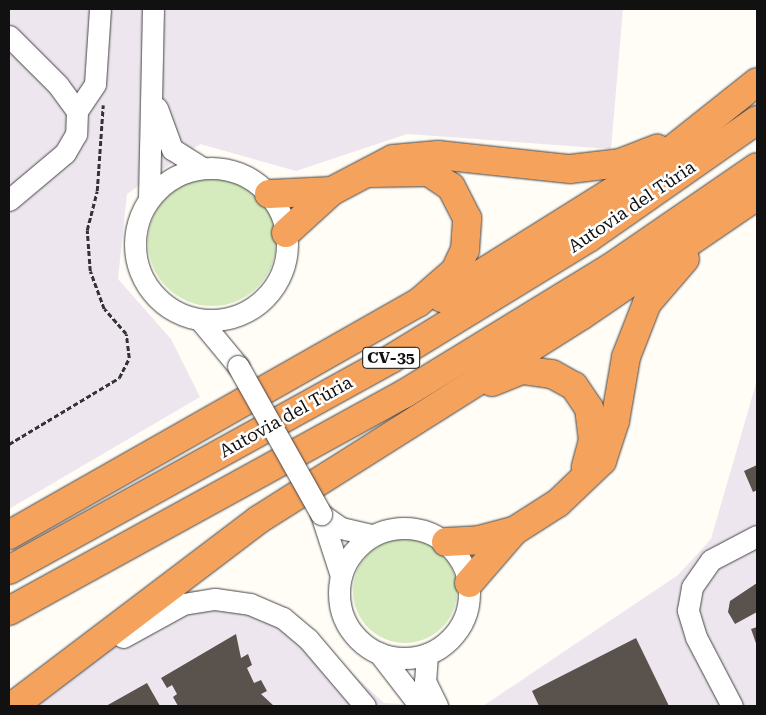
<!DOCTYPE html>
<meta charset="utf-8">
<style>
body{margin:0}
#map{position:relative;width:766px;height:715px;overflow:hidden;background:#fffdf5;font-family:"Roboto Serif",serif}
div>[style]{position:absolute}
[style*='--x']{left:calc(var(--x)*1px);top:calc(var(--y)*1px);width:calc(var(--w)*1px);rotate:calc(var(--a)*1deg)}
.industrial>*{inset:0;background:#eee6ef}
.green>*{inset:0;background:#d5ebbd}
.round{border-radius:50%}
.building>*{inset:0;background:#5a524d}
.path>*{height:2.5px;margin-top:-1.25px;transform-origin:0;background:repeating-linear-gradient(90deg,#333 0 5px,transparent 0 7.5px)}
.roads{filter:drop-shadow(0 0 1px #444) drop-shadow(0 0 1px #444)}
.minor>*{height:21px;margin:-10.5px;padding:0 10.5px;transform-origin:10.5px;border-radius:10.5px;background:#fff}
.minor>.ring{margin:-10.5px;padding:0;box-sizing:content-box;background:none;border:21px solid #fff;border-radius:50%}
.highway>*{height:28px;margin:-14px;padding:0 14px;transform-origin:14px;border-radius:14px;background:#f5a25d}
.bridges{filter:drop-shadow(0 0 1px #444) drop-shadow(0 0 1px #444)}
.minor-bridge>*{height:21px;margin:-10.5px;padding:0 10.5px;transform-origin:10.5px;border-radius:10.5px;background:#fff}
span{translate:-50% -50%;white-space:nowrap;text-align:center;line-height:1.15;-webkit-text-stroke:5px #fff;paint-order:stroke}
.shield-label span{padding:1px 4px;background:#fff;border:1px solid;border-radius:4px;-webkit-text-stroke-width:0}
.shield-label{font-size:16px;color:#111;font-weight:700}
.street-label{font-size:18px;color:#111}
.frame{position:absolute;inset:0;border:10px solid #111;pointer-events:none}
</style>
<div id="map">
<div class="industrial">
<div style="clip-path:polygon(9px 9px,623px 9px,611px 149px,407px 134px,296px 171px,200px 144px,127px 194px,118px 279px,171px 339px,200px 397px,9px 509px)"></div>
<div style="clip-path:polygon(757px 380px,757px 706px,483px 706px,678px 575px,711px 539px)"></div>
<div style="clip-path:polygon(190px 590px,254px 594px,309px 633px,384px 703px,446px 706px,9px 706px,9px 692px)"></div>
</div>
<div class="green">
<div class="round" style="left:148px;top:178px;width:128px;height:128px"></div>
<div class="round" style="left:353px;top:539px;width:104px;height:104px"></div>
</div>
<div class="building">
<div style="clip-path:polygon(757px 465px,757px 490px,753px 492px,744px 471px)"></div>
<div style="clip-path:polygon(757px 583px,757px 612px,735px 624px,728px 612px,730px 601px)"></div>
<div style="clip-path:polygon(757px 627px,757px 646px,751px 629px)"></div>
<div style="clip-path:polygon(236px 634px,241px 658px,248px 654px,252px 665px,247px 668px,254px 683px,261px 680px,267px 691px,261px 694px,274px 706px,178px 706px,173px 697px,177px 694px,172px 685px,167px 688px,161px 678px)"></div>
<div style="clip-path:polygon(636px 638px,669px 706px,539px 706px,532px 691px)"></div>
<div style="clip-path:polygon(147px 683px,160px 706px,106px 706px)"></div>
</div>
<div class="path">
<div style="--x:9;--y:444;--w:128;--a:-31"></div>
<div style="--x:119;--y:378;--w:22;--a:-63"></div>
<div style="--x:129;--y:358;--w:24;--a:-97"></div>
<div style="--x:126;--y:334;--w:33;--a:-131"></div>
<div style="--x:104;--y:309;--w:40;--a:-110.2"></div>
<div style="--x:90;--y:271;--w:41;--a:-94.2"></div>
<div style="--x:87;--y:230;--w:40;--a:-75.6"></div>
<div style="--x:97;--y:191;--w:86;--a:-86"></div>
</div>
<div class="roads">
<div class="minor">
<div style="--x:9;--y:36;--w:69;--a:45"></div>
<div style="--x:58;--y:85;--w:32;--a:54"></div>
<div style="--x:77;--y:111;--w:23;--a:92"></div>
<div style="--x:76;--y:134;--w:22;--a:120"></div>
<div style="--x:65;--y:153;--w:73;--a:140"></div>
<div style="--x:157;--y:108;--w:44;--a:69.9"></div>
<div style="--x:172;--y:149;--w:36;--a:32"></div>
<div style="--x:77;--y:111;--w:32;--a:-56"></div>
<div style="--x:95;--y:84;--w:75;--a:-86.2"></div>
<div class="ring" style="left:135px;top:168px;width:131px;height:131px"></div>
<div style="--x:149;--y:199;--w:190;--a:-88.8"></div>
<div style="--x:200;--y:320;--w:60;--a:50.4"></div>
<div style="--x:321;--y:514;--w:65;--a:72.1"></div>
<div style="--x:321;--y:514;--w:24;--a:35"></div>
<div style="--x:341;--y:528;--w:32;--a:13"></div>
<div class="ring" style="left:339px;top:528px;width:109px;height:109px"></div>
<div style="--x:123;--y:637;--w:68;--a:-28.8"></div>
<div style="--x:183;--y:604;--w:32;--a:-9"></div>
<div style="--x:215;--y:599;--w:35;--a:8"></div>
<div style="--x:250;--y:604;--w:36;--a:23"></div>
<div style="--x:283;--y:618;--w:33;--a:40"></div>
<div style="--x:308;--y:639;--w:88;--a:49.6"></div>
<div style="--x:379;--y:653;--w:67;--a:52.3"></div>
<div style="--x:427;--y:654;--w:27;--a:94"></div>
<div style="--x:425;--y:681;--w:28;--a:64"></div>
<div style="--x:732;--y:706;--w:78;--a:-117.6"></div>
<div style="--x:696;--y:637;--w:28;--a:-107"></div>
<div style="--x:688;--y:610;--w:23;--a:-80"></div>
<div style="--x:692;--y:587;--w:33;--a:-55"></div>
<div style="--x:711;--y:560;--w:52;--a:-27.6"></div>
</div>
<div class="highway">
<div style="--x:269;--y:194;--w:63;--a:-2.7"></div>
<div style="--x:286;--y:233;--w:62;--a:-42.4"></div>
<div style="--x:332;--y:191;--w:69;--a:-27.7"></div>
<div style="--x:393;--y:159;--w:45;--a:-5.1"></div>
<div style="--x:438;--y:155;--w:133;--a:6.1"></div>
<div style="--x:570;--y:169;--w:50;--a:-6.8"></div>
<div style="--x:620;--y:163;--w:40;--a:-21"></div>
<div style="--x:442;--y:298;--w:238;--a:-32"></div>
<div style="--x:644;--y:172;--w:144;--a:-38.5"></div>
<div style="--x:492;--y:382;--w:32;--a:-22"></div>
<div style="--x:522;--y:370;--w:30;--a:8"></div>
<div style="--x:552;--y:374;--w:25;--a:29"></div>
<div style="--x:574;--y:386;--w:27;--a:56"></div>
<div style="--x:589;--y:408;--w:32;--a:83"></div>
<div style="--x:593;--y:440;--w:28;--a:105"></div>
<div style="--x:9;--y:535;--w:470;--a:-29.6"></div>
<div style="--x:418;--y:303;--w:49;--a:-40.9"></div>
<div style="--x:455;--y:271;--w:23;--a:-65"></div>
<div style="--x:465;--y:250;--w:32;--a:-86"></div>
<div style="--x:467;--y:218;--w:35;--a:-117"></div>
<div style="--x:451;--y:187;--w:27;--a:-146"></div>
<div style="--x:429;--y:172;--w:60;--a:179"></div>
<div style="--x:446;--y:542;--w:33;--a:-3"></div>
<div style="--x:479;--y:540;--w:35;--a:-15"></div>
<div style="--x:9;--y:570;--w:436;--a:-28.9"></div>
<div style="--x:391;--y:359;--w:233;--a:-31.5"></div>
<div style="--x:590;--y:237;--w:204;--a:-35"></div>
<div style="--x:469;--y:583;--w:69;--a:-49.1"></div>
<div style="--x:514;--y:531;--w:52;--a:-32.5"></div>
<div style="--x:558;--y:503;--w:61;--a:-43.7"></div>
<div style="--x:602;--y:461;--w:42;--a:-72"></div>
<div style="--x:615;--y:421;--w:65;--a:-80.2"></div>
<div style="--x:626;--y:357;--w:58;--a:-68.7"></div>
<div style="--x:647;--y:303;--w:58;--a:-49.2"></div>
<div style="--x:9;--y:611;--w:451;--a:-28.8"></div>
<div style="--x:404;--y:394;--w:241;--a:-31.5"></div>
<div style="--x:610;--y:268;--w:178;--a:-34.5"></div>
<div style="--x:13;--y:706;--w:308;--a:-37.2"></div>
<div style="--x:258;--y:520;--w:382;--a:-32.3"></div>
<div style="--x:581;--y:316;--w:213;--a:-34.3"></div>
</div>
</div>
<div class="bridges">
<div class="minor-bridge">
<div style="--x:238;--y:366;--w:170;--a:60.7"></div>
</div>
</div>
<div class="shield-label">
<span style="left:391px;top:358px">CV-35</span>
</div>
<div class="street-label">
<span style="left:632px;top:207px;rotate:-34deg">Autovia del Túria</span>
<span style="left:286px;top:417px;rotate:-29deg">Autovia del Túria</span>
</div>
<div class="frame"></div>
</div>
